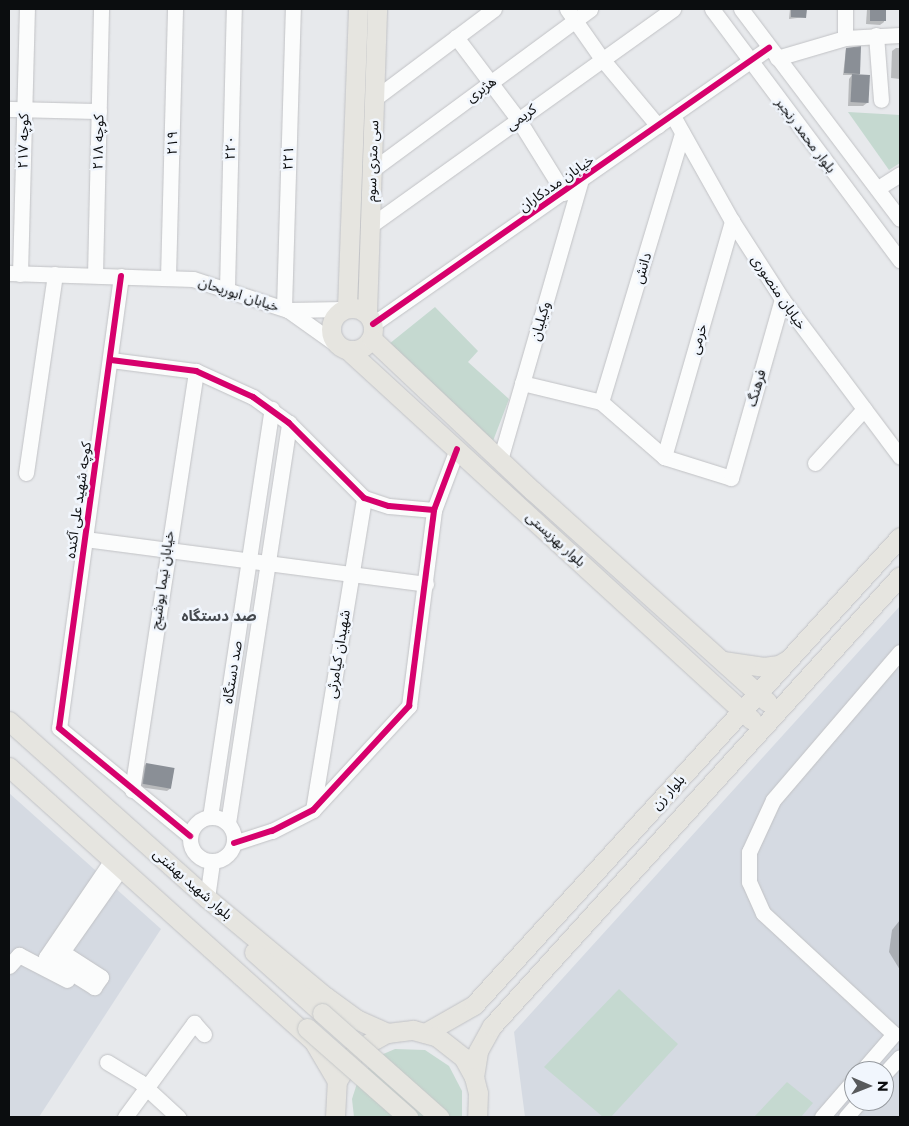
<!DOCTYPE html>
<meta charset="utf-8">
<style>
body{margin:0}
#map{position:relative;width:909px;height:1126px;overflow:hidden;background:#e7e9ec;font-family:Montserrat,"Noto Sans Arabic",sans-serif}
div>[style]{position:absolute}
[style*='--x']{left:calc(var(--x)*1px);top:calc(var(--y)*1px);width:calc(var(--w)*1px);rotate:calc(var(--a)*1deg)}
.built>*{inset:0;background:#d5dae2}
.green>*{inset:0;background:#c5d9d0}
.shadow>*{inset:0;background:#0003}
.building>*{inset:0;background:#8a8f96;transform-origin:0 0}
.roads{filter:drop-shadow(0 0 1px #c1c2c5) drop-shadow(0 0 1px #c1c2c5)}
.minor>*{height:15px;margin:-7.5px;padding:0 7.5px;transform-origin:7.5px;border-radius:7.5px;background:#fbfcfc}
.minor>.ring{margin:-7.5px;padding:0;box-sizing:content-box;background:none;border:15px solid #fbfcfc;border-radius:50%}
.major>*{height:19px;margin:-9.5px;padding:0 9.5px;transform-origin:9.5px;border-radius:9.5px;background:#e6e5e0}
.major>.ring{margin:-9.5px;padding:0;box-sizing:content-box;background:none;border:19px solid #e6e5e0;border-radius:50%}
.bridges{filter:drop-shadow(0 0 1px #c5c7c8) drop-shadow(0 0 1px #c5c7c8)}
.major-bridge>*{height:19px;margin:-9.5px;padding:0 9.5px;transform-origin:9.5px;border-radius:9.5px;background:#e6e5e0}
.cycleway>*{height:6px;margin:-3px;padding:0 3px;transform-origin:3px;border-radius:3px;background:#d6006c}
span{translate:-50% -50%;white-space:nowrap;text-align:center;line-height:1.15;-webkit-text-stroke:5px #f1f6fd;paint-order:stroke}
.street-label{font-size:14px;color:#0b0d0f}
.neighbourhood-label{font-size:15px;color:#45494e;font-weight:700}
.frame{position:absolute;inset:0;border:10px solid #0b0d0f;pointer-events:none}
.north{position:absolute;left:844px;top:1061px;width:50px;height:50px;box-sizing:border-box;background:#f1f6fd;border:1px solid #95999e;border-radius:50%;rotate:91deg;font-size:14px;font-weight:700;line-height:20px;text-align:center;color:#0b0d0f}
.north::after{content:'';display:block;margin:auto;width:18px;height:22px;background:#585a5c;clip-path:polygon(50% 0,100% 100%,50% 72%,0 100%)}
</style>
<div id="map">
<div class="built">
<div style="clip-path:polygon(evenodd,900px 606px,900px 1117px,525px 1117px,514px 1032px,900px 606px,854px 1071px,884px 1071px,884px 1101px,854px 1101px,854px 1071px)"></div>
<div style="clip-path:polygon(9px 793px,161px 929px,39px 1117px,9px 1117px)"></div>
</div>
<div class="green">
<div style="clip-path:polygon(848px 112px,900px 115px,900px 163px,889px 170px)"></div>
<div style="clip-path:polygon(435px 307px,478px 351px,468px 362px,509px 399px,493px 441px,389px 344px)"></div>
<div style="clip-path:polygon(619px 989px,678px 1044px,611px 1117px,603px 1117px,544px 1067px)"></div>
<div style="clip-path:polygon(395px 1049px,425px 1050px,449px 1066px,462px 1091px,462px 1117px,354px 1117px,352px 1099px,359px 1077px,381px 1055px)"></div>
<div style="clip-path:polygon(787px 1082px,813px 1103px,801px 1117px,754px 1117px)"></div>
</div>
<div class="shadow">
<div style="clip-path:polygon(790px 9px,806px 9px,805px 17px,789px 19px)"></div>
<div style="clip-path:polygon(867px 9px,885px 9px,884px 22px,880px 25px,866px 24px)"></div>
<div style="clip-path:polygon(896px 48px,900px 48px,900px 79px,891px 78px,892px 51px)"></div>
<div style="clip-path:polygon(846px 49px,859px 73px,867px 103px,863px 106px,848px 106px,849px 79px,852px 75px,843px 75px)"></div>
<div style="clip-path:polygon(146px 764px,171px 788px,167px 791px,139px 787px,142px 768px)"></div>
<div style="clip-path:polygon(900px 920px,900px 970px,889px 952px,892px 930px)"></div>
</div>
<div class="building">
<div style="clip-path:polygon(791px 9px,807px 9px,806px 18px,791px 17px)"></div>
<div style="left:870px;top:9px;width:16px;height:12px"></div>
<div style="clip-path:polygon(861px 46px,860px 74px,844px 73px,846px 48px)"></div>
<div style="left:852px;top:74px;width:18px;height:28px;rotate:3deg"></div>
<div style="left:146px;top:763px;width:29px;height:21px;rotate:10deg"></div>
</div>
<div class="roads">
<div class="minor">
<div style="--x:567;--y:9;--w:61;--a:55"></div>
<div style="--x:602;--y:59;--w:87;--a:50.1"></div>
<div style="--x:712;--y:9;--w:314;--a:53.2"></div>
<div style="--x:741;--y:9;--w:263;--a:52.9"></div>
<div style="--x:876;--y:35;--w:65;--a:85.6"></div>
<div style="--x:456;--y:37;--w:103;--a:52.9"></div>
<div style="--x:518;--y:119;--w:87;--a:58.1"></div>
<div style="--x:845;--y:38;--w:29;--a:-90"></div>
<div style="--x:777;--y:58;--w:71;--a:-16.4"></div>
<div style="--x:845;--y:38;--w:55;--a:-3.1"></div>
<div style="--x:374;--y:99;--w:150;--a:-36.9"></div>
<div style="--x:9;--y:109;--w:90;--a:1.3"></div>
<div style="--x:673;--y:116;--w:120;--a:60.7"></div>
<div style="--x:732;--y:221;--w:93;--a:57.3"></div>
<div style="--x:782;--y:299;--w:197;--a:53.2"></div>
<div style="--x:372;--y:170;--w:271;--a:-36.4"></div>
<div style="--x:878;--y:188;--w:26;--a:-32"></div>
<div style="--x:370;--y:226;--w:373;--a:-35.6"></div>
<div style="--x:9;--y:273;--w:184;--a:1.9"></div>
<div style="--x:193;--y:279;--w:100;--a:18.1"></div>
<div style="--x:288;--y:310;--w:60;--a:35.5"></div>
<div style="--x:20;--y:274;--w:265;--a:-88.5"></div>
<div style="--x:95;--y:275;--w:266;--a:-88.7"></div>
<div style="--x:121;--y:276;--w:456;--a:97.8"></div>
<div style="--x:59;--y:728;--w:170;--a:39.5"></div>
<div style="--x:168;--y:277;--w:268;--a:-88.5"></div>
<div style="--x:227;--y:288;--w:279;--a:-88.6"></div>
<div style="--x:284;--y:308;--w:299;--a:-88.3"></div>
<div style="--x:288;--y:310;--w:56;--a:-1"></div>
<div style="--x:373;--y:324;--w:483;--a:-34.9"></div>
<div style="--x:111;--y:360;--w:86;--a:7.4"></div>
<div style="--x:196;--y:371;--w:63;--a:24.5"></div>
<div style="--x:253;--y:397;--w:44;--a:35.8"></div>
<div style="--x:289;--y:423;--w:106;--a:45"></div>
<div style="--x:364;--y:498;--w:26;--a:18"></div>
<div style="--x:389;--y:506;--w:45;--a:5.1"></div>
<div style="--x:434;--y:510;--w:65;--a:-69.3"></div>
<div style="--x:522;--y:383;--w:81;--a:13.5"></div>
<div style="--x:601;--y:402;--w:84;--a:41.1"></div>
<div style="--x:664;--y:457;--w:70;--a:17.4"></div>
<div style="--x:731;--y:478;--w:186;--a:-74.1"></div>
<div style="--x:601;--y:402;--w:281;--a:-73.2"></div>
<div style="--x:664;--y:457;--w:246;--a:-73.9"></div>
<div style="--x:500;--y:460;--w:289;--a:-73.9"></div>
<div style="--x:815;--y:463;--w:73;--a:-47.8"></div>
<div style="--x:26;--y:473;--w:201;--a:-81.7"></div>
<div style="--x:85;--y:539;--w:344;--a:7.5"></div>
<div style="--x:132;--y:790;--w:424;--a:-81.3"></div>
<div style="--x:313;--y:810;--w:316;--a:-80.7"></div>
<div style="--x:210;--y:817;--w:413;--a:-81.4"></div>
<div class="ring" style="left:190px;top:817px;width:29px;height:29px"></div>
<div style="--x:228;--y:823;--w:405;--a:-81.3"></div>
<div style="--x:234;--y:843;--w:40;--a:-18"></div>
<div style="--x:272;--y:831;--w:46;--a:-27.1"></div>
<div style="--x:313;--y:810;--w:142;--a:-47.3"></div>
<div style="--x:409;--y:706;--w:198;--a:-82.7"></div>
<div style="--x:112;--y:860;--w:117;--a:124.2"></div>
<div style="--x:46;--y:957;--w:57;--a:32"></div>
<div style="--x:94;--y:987;--w:12;--a:-55"></div>
<div style="--x:101;--y:977;--w:46;--a:-147.3"></div>
<div style="--x:62;--y:952;--w:103;--a:-54.9"></div>
<div style="--x:207;--y:898;--w:37;--a:-82"></div>
<div style="--x:9;--y:966;--w:15;--a:-48"></div>
<div style="--x:19;--y:955;--w:54;--a:27.5"></div>
<div style="--x:107;--y:1062;--w:39;--a:31"></div>
<div style="--x:140;--y:1082;--w:52;--a:42.6"></div>
<div style="--x:862;--y:1071;--w:49;--a:-49.1"></div>
<div style="--x:894;--y:1034;--w:178;--a:-137.3"></div>
<div style="--x:763;--y:913;--w:34;--a:-114"></div>
<div style="--x:749;--y:882;--w:30;--a:-90"></div>
<div style="--x:749;--y:852;--w:57;--a:-65.2"></div>
<div style="--x:773;--y:800;--w:195;--a:-49.4"></div>
<div style="--x:884;--y:1074;--w:23;--a:-47"></div>
<div style="--x:125;--y:1117;--w:117;--a:-53.7"></div>
<div style="--x:194;--y:1023;--w:15;--a:48"></div>
<div style="--x:822;--y:1117;--w:49;--a:-49.1"></div>
<div style="--x:846;--y:1117;--w:21;--a:-49"></div>
</div>
<div class="major">
<div class="ring" style="left:331px;top:308px;width:23px;height:23px"></div>
<div style="--x:347;--y:308;--w:299;--a:-87.9"></div>
<div style="--x:367;--y:313;--w:304;--a:-88.1"></div>
<div style="--x:372;--y:339;--w:221;--a:43.4"></div>
<div style="--x:533;--y:491;--w:315;--a:42"></div>
<div style="--x:349;--y:351;--w:546;--a:42.48"></div>
<div style="--x:723;--y:661;--w:41;--a:8.3"></div>
<div style="--x:764;--y:667;--w:15;--a:-8"></div>
<div style="--x:779;--y:665;--w:12;--a:-31"></div>
<div style="--x:9;--y:721;--w:266;--a:41.8"></div>
<div style="--x:207;--y:898;--w:155;--a:39.8"></div>
<div style="--x:326;--y:997;--w:39;--a:36"></div>
<div style="--x:358;--y:1020;--w:32;--a:24"></div>
<div style="--x:9;--y:767;--w:411;--a:42"></div>
<div style="--x:314;--y:1042;--w:45;--a:59.5"></div>
<div style="--x:254;--y:952;--w:91;--a:41.9"></div>
<div style="--x:425;--y:1033;--w:56;--a:-29.7"></div>
<div style="--x:474;--y:1005;--w:633;--a:-47.69"></div>
<div style="--x:474;--y:1077;--w:26;--a:-81"></div>
<div style="--x:478;--y:1051;--w:29;--a:-61"></div>
<div style="--x:492;--y:1026;--w:607;--a:-47.8"></div>
<div style="--x:335;--y:1117;--w:36;--a:-87"></div>
<div style="--x:337;--y:1081;--w:36;--a:-58"></div>
<div style="--x:356;--y:1050;--w:35;--a:-29"></div>
<div style="--x:387;--y:1033;--w:26;--a:-7"></div>
<div style="--x:413;--y:1030;--w:24;--a:15"></div>
<div style="--x:436;--y:1036;--w:34;--a:38"></div>
<div style="--x:463;--y:1057;--w:23;--a:61"></div>
<div style="--x:474;--y:1077;--w:16;--a:76"></div>
<div style="--x:478;--y:1093;--w:24;--a:92"></div>
</div>
</div>
<div class="bridges">
<div class="major-bridge">
<div style="--x:322;--y:1013;--w:157;--a:41.6"></div>
<div style="--x:307;--y:1028;--w:135;--a:41.4"></div>
</div>
</div>
<div class="cycleway">
<div style="--x:121;--y:276;--w:456;--a:97.8"></div>
<div style="--x:59;--y:728;--w:170;--a:39.5"></div>
<div style="--x:373;--y:324;--w:483;--a:-34.9"></div>
<div style="--x:111;--y:360;--w:86;--a:7.4"></div>
<div style="--x:196;--y:371;--w:63;--a:24.5"></div>
<div style="--x:253;--y:397;--w:44;--a:35.8"></div>
<div style="--x:289;--y:423;--w:106;--a:45"></div>
<div style="--x:364;--y:498;--w:26;--a:18"></div>
<div style="--x:389;--y:506;--w:45;--a:5.1"></div>
<div style="--x:434;--y:510;--w:65;--a:-69.3"></div>
<div style="--x:234;--y:843;--w:40;--a:-18"></div>
<div style="--x:272;--y:831;--w:46;--a:-27.1"></div>
<div style="--x:313;--y:810;--w:142;--a:-47.3"></div>
<div style="--x:409;--y:706;--w:198;--a:-82.7"></div>
</div>
<div class="street-label">
<span style="left:481px;top:89px;rotate:-36deg">هژبری</span>
<span style="left:521px;top:117px;rotate:-36deg">کریمی</span>
<span style="left:806px;top:135px;rotate:53deg">بلوار محمد رنجبر</span>
<span style="left:23px;top:141px;rotate:-89deg">کوچه ۲۱۷</span>
<span style="left:98px;top:142px;rotate:-89deg">کوچه ۲۱۸</span>
<span style="left:172px;top:143px;rotate:-89deg">۲۱۹</span>
<span style="left:230px;top:148px;rotate:-89deg">۲۲۰</span>
<span style="left:288px;top:158px;rotate:-88deg">۲۲۱</span>
<span style="left:372px;top:161px;rotate:-88deg">سی متری سوم</span>
<span style="left:556px;top:183px;rotate:-35deg">خیابان مددکاران</span>
<span style="left:642px;top:268px;rotate:-73deg">دانش</span>
<span style="left:779px;top:292px;rotate:56deg">خیابان منصوری</span>
<span style="left:239px;top:294px;rotate:18deg">خیابان ابوریحان</span>
<span style="left:540px;top:321px;rotate:-74deg">وکیلیان</span>
<span style="left:698px;top:339px;rotate:-74deg">خرمی</span>
<span style="left:756px;top:388px;rotate:-74deg">فرهنگ</span>
<span style="left:78px;top:500px;rotate:-82deg">کوچه شهید علی آکنده</span>
<span style="left:556px;top:539px;rotate:42deg">بلوار بهزیستی</span>
<span style="left:162px;top:580px;rotate:-82deg">خیابان نیما یوشیج</span>
<span style="left:338px;top:654px;rotate:-81deg">شهیدان کیامرثی</span>
<span style="left:232px;top:672px;rotate:-81deg">صد دستگاه</span>
<span style="left:668px;top:792px;rotate:-48deg">بلوار زن</span>
<span style="left:193px;top:884px;rotate:41deg">بلوار شهید بهشتی</span>
</div>
<div class="neighbourhood-label">
<span style="left:219px;top:616px">صد دستگاه</span>
</div>
<div class="frame"></div>
<div class="north">N</div>
</div>
